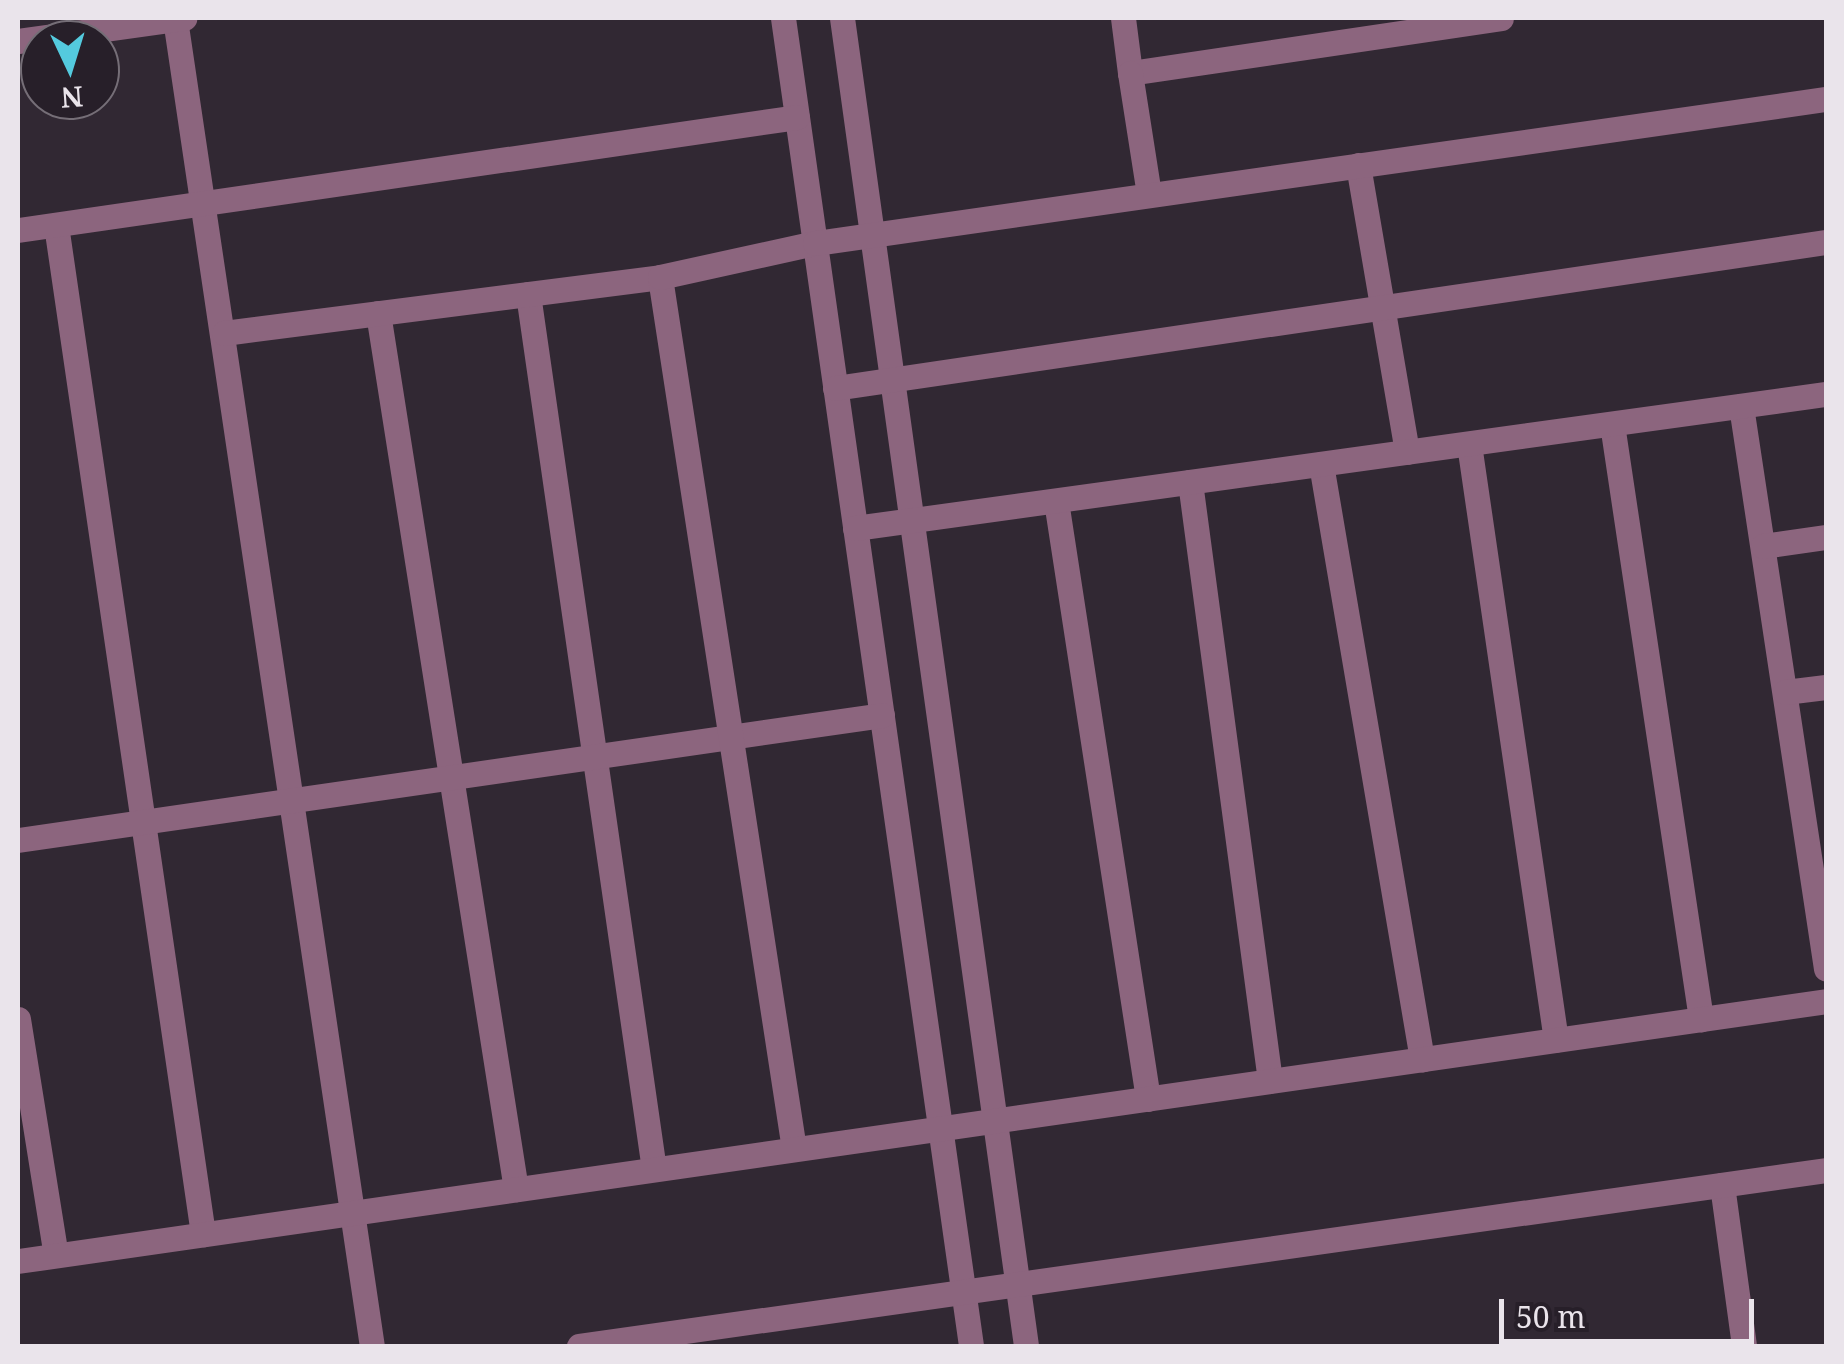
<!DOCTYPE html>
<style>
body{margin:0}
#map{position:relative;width:1844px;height:1364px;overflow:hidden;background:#312833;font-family:"Noto Serif",serif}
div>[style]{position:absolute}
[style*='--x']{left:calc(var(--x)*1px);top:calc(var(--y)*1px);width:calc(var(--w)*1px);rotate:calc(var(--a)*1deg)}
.minor>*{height:25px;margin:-12.5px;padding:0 12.5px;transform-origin:12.5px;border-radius:12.5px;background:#8c657e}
span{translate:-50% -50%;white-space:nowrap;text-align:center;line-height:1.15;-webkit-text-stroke:10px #271f29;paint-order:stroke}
.frame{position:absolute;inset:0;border:20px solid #eae4eb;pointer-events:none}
.north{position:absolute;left:20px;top:20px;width:100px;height:100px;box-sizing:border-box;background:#271f29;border:2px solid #756e77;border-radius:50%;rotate:176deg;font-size:28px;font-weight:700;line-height:40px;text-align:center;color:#eae4eb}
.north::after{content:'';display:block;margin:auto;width:35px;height:45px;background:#54cade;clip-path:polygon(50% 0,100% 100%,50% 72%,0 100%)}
.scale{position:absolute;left:1499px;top:1299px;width:255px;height:45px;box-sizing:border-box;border:5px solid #eae4eb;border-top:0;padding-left:12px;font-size:30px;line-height:35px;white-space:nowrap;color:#eae4eb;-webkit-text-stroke:8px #271f29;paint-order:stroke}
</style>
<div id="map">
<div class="minor">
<div style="--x:783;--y:18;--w:1341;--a:81.94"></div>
<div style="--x:842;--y:18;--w:1341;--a:82.11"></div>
<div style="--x:1123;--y:18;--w:55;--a:82.7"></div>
<div style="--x:1130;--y:73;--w:375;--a:-8.4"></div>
<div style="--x:175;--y:19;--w:1342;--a:81.56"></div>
<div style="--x:18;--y:41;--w:168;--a:-7.9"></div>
<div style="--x:1130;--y:73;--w:123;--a:81.1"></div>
<div style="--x:1358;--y:165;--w:291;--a:80.3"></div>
<div style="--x:56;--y:225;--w:1020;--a:81.71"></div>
<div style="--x:18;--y:230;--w:787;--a:-8.25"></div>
<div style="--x:528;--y:294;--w:884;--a:81.81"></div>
<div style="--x:378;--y:313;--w:887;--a:81.05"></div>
<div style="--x:224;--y:333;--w:440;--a:-7.3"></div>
<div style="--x:835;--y:388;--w:1002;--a:-8.38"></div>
<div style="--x:1741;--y:406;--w:569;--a:81.41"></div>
<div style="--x:1612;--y:424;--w:602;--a:81.49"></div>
<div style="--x:1469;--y:444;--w:602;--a:81.7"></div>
<div style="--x:1321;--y:464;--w:604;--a:80.37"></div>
<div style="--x:1190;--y:482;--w:604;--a:82.39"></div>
<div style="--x:1056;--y:501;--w:605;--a:81.25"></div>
<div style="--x:855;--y:528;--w:980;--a:-7.86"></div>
<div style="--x:1763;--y:546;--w:64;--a:-8.1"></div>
<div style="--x:1785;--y:692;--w:41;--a:-7"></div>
<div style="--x:18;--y:840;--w:873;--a:-8.23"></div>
<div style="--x:18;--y:1019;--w:239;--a:80.9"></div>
<div style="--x:794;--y:1149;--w:882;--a:-98.74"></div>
<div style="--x:660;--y:277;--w:159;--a:-12.4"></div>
<div style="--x:815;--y:243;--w:1021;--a:-8.11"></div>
<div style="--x:1722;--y:1185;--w:162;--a:82.2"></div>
<div style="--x:18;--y:1261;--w:1827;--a:-8.18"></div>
<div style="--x:579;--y:1346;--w:1259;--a:-8.03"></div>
</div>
<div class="frame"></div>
<div class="north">N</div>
<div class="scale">50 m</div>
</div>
